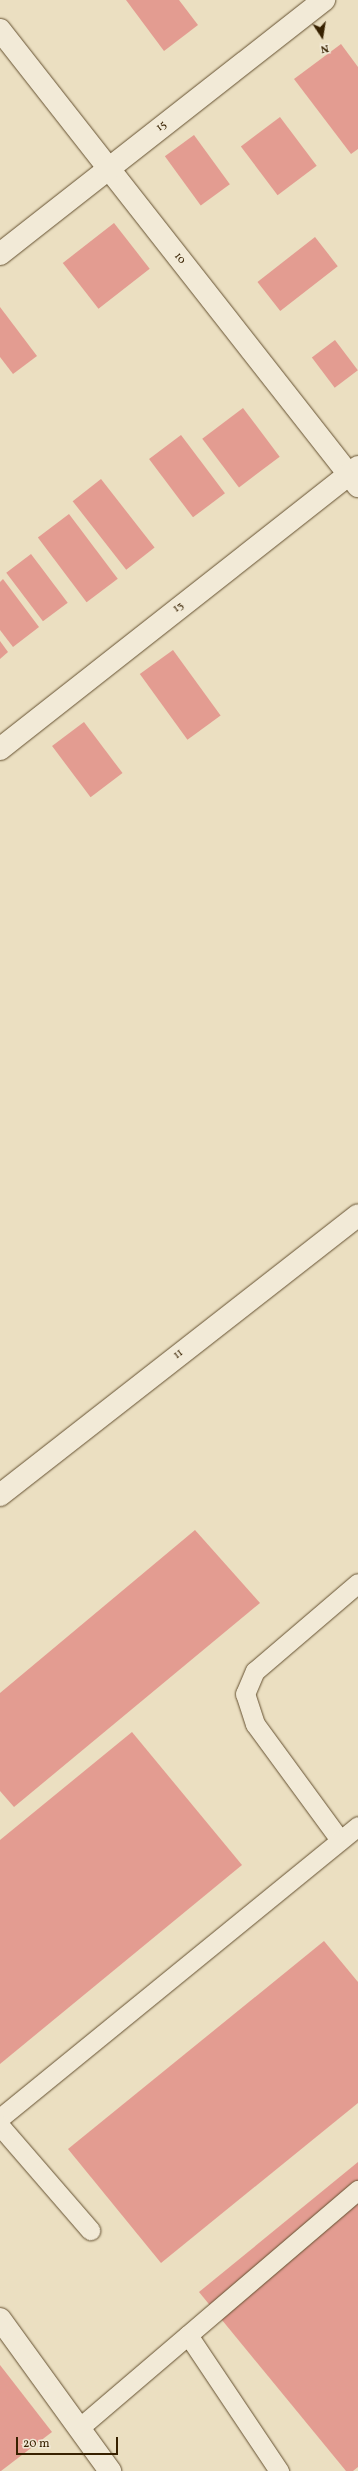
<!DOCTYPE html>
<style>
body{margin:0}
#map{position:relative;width:358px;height:2471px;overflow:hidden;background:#ebdfc1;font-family:Vollkorn,serif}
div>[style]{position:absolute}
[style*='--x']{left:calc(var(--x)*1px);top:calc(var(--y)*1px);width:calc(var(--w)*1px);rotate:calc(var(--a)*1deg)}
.building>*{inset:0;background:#e39c91;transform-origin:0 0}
.roads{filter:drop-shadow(0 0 1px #645030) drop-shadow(0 0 1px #645030)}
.lane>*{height:19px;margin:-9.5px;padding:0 9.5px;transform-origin:9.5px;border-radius:9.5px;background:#f2ead7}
.street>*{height:22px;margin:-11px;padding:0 11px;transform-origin:11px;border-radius:11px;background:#f2ead7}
span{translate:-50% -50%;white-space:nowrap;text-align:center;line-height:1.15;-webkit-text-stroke:3px #f2ead7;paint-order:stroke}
.street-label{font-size:11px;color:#372100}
.north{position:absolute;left:302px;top:16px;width:40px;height:40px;-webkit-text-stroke:3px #f2ead7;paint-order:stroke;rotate:168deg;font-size:11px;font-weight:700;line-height:16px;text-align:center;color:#372100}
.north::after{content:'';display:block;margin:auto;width:14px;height:18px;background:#372100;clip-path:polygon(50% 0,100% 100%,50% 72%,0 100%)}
.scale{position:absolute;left:16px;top:2437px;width:102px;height:18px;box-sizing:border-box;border:2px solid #372100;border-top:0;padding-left:5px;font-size:12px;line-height:14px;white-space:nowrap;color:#372100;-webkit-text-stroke:3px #f2ead7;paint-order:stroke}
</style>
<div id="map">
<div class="building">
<div style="clip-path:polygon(126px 0,179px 0,198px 25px,164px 51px)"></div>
<div style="clip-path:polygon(341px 44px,358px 67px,358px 149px,351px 154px,294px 79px)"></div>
<div style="left:280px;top:117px;width:61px;height:49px;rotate:53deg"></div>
<div style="left:194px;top:135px;width:61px;height:36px;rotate:54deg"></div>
<div style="left:114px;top:223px;width:58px;height:65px;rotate:52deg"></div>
<div style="left:315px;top:237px;width:37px;height:73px;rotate:52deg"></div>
<div style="clip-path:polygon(0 307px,37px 356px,13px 374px,0 357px)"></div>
<div style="left:335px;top:340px;width:38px;height:29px;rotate:53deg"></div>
<div style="left:243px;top:408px;width:61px;height:51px;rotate:53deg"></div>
<div style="left:181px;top:435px;width:73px;height:40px;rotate:53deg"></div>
<div style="left:101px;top:479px;width:87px;height:36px;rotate:52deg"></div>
<div style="left:69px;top:514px;width:81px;height:39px;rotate:53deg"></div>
<div style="left:31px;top:554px;width:61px;height:31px;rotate:53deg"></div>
<div style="clip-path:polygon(3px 579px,39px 627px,13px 647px,0 630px,0 582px)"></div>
<div style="clip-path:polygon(0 641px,8px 652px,0 659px)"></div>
<div style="left:173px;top:650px;width:81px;height:41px;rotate:54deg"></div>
<div style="left:84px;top:722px;width:64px;height:40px;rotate:53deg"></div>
<div style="clip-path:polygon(195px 1530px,260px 1603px,14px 1807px,0 1791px,0 1693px)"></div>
<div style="clip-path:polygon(132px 1732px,242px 1865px,0 2064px,0 1840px)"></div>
<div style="clip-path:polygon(324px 1941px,358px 1982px,358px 2103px,161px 2263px,68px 2149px)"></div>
<div style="clip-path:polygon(358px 2162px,358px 2467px,353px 2471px,346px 2471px,199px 2292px)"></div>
<div style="clip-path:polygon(0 2365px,52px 2432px,1px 2471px,0 2471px)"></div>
</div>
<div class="roads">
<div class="lane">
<div style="--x:340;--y:1840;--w:144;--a:-126.2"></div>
<div style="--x:255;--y:1724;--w:32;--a:-108"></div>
<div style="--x:245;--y:1694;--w:25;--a:-67"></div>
<div style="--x:255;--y:1671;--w:135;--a:-40.5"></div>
<div style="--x:0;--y:2118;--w:462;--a:-39.2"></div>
<div style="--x:0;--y:2126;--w:138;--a:49.1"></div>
<div style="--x:188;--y:2335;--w:164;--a:56.2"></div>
<div style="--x:79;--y:2428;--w:367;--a:-40.5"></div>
</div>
<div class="street">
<div style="--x:0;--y:30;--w:580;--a:51.86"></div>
<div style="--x:0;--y:254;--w:412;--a:-38.1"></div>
<div style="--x:0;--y:749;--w:456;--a:-38.2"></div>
<div style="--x:0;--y:1495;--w:454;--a:-38"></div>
<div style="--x:0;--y:2319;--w:188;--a:54.1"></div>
</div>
</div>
<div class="street-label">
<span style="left:162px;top:127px;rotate:-38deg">15</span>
<span style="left:179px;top:259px;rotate:52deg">10</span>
<span style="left:179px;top:608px;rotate:-38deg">13</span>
<span style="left:179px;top:1355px;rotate:-38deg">11</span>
</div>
<div class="north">N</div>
<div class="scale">20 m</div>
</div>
